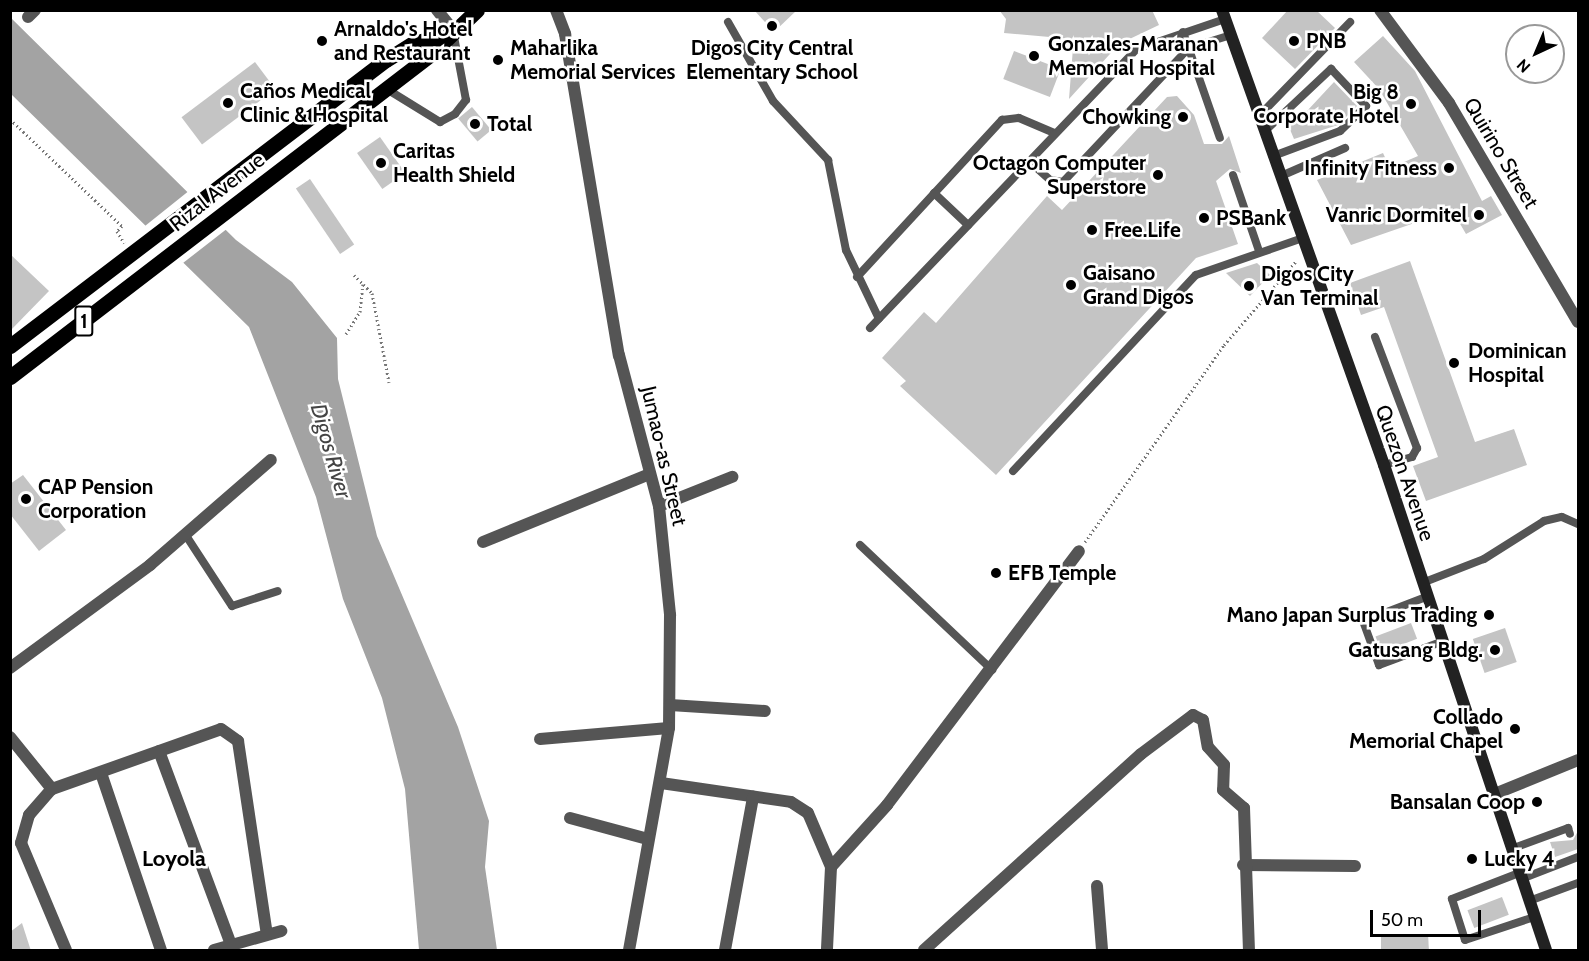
<!DOCTYPE html>
<meta charset="utf-8">
<style>
body{margin:0}
#map{position:relative;width:1589px;height:961px;overflow:hidden;background:#fff;font-family:Cabin,sans-serif}
div>[style]{position:absolute}
[style*='--x']{left:calc(var(--x)*1px);top:calc(var(--y)*1px);width:calc(var(--w)*1px);rotate:calc(var(--a)*1deg)}
.water>*{inset:0;background:#a3a3a3}
.pier>*{inset:0;background:#fff}
.building>*{inset:0;background:#c4c4c4;transform-origin:0 0}
.path>*{height:3px;margin-top:-1.5px;transform-origin:0;background:repeating-linear-gradient(90deg,#777 0 1.5px,transparent 0 4.5px)}
.service>*{height:8px;margin:-4px;padding:0 4px;transform-origin:4px;border-radius:4px;background:#555}
.minor>*{height:12px;margin:-6px;padding:0 6px;transform-origin:6px;border-radius:6px;background:#555}
.tertiary>*{height:12px;margin:-6px;padding:0 6px;transform-origin:6px;border-radius:6px;background:#555}
.secondary>*{height:12px;margin:-6px;padding:0 6px;transform-origin:6px;border-radius:6px;background:#222}
.primary>*{height:15px;margin:-7.5px;padding:0 7.5px;transform-origin:7.5px;border-radius:7.5px;background:#000}
.dots>*{width:16px;height:16px;translate:-50% -50%;box-sizing:border-box;border:3px solid #fff;border-radius:50%}
span{translate:-50% -50%;white-space:nowrap;text-align:center;line-height:1.15;-webkit-text-stroke:5px #fff;paint-order:stroke}
.shield-label span{padding:2px 4px;background:#fff;border:2px solid;border-radius:4px;-webkit-text-stroke-width:0}
.shield-label{font-size:20px;color:#000;font-weight:700}
.poi-label{font-size:21px;color:#000;font-weight:700}
.left{translate:0 -50%;text-align:left}
.right{translate:-100% -50%;text-align:right}
.street-label{font-size:21px;color:#000}
.water-label{font-size:22px;color:#444;font-style:italic}
.neighbourhood-label{font-size:22px;color:#000;font-weight:700}
.frame{position:absolute;inset:0;border:12px solid #000;pointer-events:none}
.north{position:absolute;left:1505px;top:24px;width:60px;height:60px;box-sizing:border-box;background:#fff;border:2px solid #999;border-radius:50%;rotate:224deg;font-size:16px;font-weight:700;line-height:24px;text-align:center;color:#000}
.north::after{content:'';display:block;margin:auto;width:21px;height:27px;background:#000;clip-path:polygon(50% 0,100% 100%,50% 72%,0 100%)}
.scale{position:absolute;left:1370px;top:910px;width:111px;height:27px;box-sizing:border-box;border:3px solid #000;border-top:0;padding-left:8px;font-size:18px;line-height:21px;white-space:nowrap;color:#000;-webkit-text-stroke:4px #fff;paint-order:stroke}
</style>
<div id="map">
<div class="water">
<div style="clip-path:polygon(10px 17px,236px 240px,292px 282px,337px 338px,338px 379px,377px 536px,458px 727px,489px 821px,485px 867px,497px 950px,419px 950px,405px 789px,382px 698px,343px 599px,316px 497px,249px 327px,11px 94px)"></div>
</div>
<div class="pier">
<div style="clip-path:polygon(190px 190px,228px 228px,183px 263px,145px 226px)"></div>
</div>
<div class="building">
<div style="clip-path:polygon(754px 10px,797px 10px,774px 32px)"></div>
<div style="clip-path:polygon(999px 10px,1152px 10px,1159px 25px,1119px 44px,1069px 99px,1074px 35px,1072px 39px,1004px 33px,1006px 19px)"></div>
<div style="clip-path:polygon(1288px 10px,1316px 10px,1335px 28px,1295px 69px,1262px 38px)"></div>
<div style="clip-path:polygon(1383px 36px,1415px 71px,1482px 201px,1491px 196px,1502px 215px,1466px 234px,1452px 210px,1351px 245px,1317px 180px,1383px 153px,1390px 168px,1418px 156px,1379px 89px,1354px 62px)"></div>
<div style="left:1014px;top:51px;width:50px;height:30px;rotate:21deg"></div>
<div style="left:255px;top:62px;width:34px;height:92px;rotate:53deg"></div>
<div style="clip-path:polygon(1334px 82px,1357px 106px,1338px 125px,1294px 139px,1286px 120px,1307px 111px)"></div>
<div style="clip-path:polygon(1177px 96px,1194px 115px,1204px 144px,1222px 144px,1229px 136px,1241px 173px,1230px 169px,1216px 181px,1238px 244px,1196px 258px,996px 475px,900px 386px,906px 381px,882px 358px,924px 312px,936px 323px,1047px 196px,1062px 210px,1167px 97px)"></div>
<div style="left:472px;top:107px;width:30px;height:18px;rotate:50deg"></div>
<div style="left:380px;top:137px;width:44px;height:28px;rotate:55deg"></div>
<div style="left:310px;top:179px;width:79px;height:17px;rotate:56deg"></div>
<div style="clip-path:polygon(10px 254px,49px 291px,10px 331px)"></div>
<div style="clip-path:polygon(1410px 261px,1475px 442px,1514px 429px,1527px 465px,1426px 501px,1413px 466px,1438px 457px,1384px 307px,1361px 315px,1350px 283px)"></div>
<div style="clip-path:polygon(1257px 263px,1270px 275px,1250px 296px,1226px 273px)"></div>
<div style="clip-path:polygon(23px 475px,66px 530px,39px 551px,10px 514px,10px 484px)"></div>
<div style="left:1411px;top:623px;width:17px;height:38px;rotate:69deg"></div>
<div style="left:1505px;top:628px;width:36px;height:34px;rotate:71deg"></div>
<div style="clip-path:polygon(1578px 831px,1578px 849px,1555px 857px,1550px 842px,1573px 840px)"></div>
<div style="left:1502px;top:897px;width:19px;height:37px;rotate:69deg"></div>
<div style="clip-path:polygon(22px 923px,31px 951px,10px 951px,10px 932px)"></div>
<div style="clip-path:polygon(1428px 934px,1429px 951px,1381px 951px,1381px 937px)"></div>
</div>
<div class="path">
<div style="--x:10;--y:119;--w:155;--a:43.7"></div>
<div style="--x:122;--y:226;--w:7;--a:135"></div>
<div style="--x:117;--y:231;--w:14;--a:60"></div>
<div style="--x:354;--y:275;--w:25;--a:45"></div>
<div style="--x:372;--y:293;--w:91;--a:79.2"></div>
<div style="--x:346;--y:334;--w:26;--a:-58"></div>
<div style="--x:360;--y:312;--w:28;--a:-84"></div>
<div style="--x:1085;--y:542;--w:241;--a:-54.8"></div>
<div style="--x:1224;--y:345;--w:112;--a:-49.3"></div>
</div>
<div class="service">
<div style="--x:728;--y:22;--w:91;--a:60.3"></div>
<div style="--x:773;--y:101;--w:81;--a:47"></div>
<div style="--x:828;--y:160;--w:92;--a:78.7"></div>
<div style="--x:846;--y:250;--w:76;--a:64.4"></div>
<div style="--x:1183;--y:32;--w:112;--a:70.8"></div>
<div style="--x:385;--y:88;--w:65;--a:31.7"></div>
<div style="--x:440;--y:122;--w:17;--a:-28"></div>
<div style="--x:455;--y:114;--w:18;--a:-52"></div>
<div style="--x:466;--y:100;--w:70;--a:-100.7"></div>
<div style="--x:1259;--y:116;--w:131;--a:-45.9"></div>
<div style="--x:1265;--y:131;--w:91;--a:-43.2"></div>
<div style="--x:1331;--y:69;--w:51;--a:46.6"></div>
<div style="--x:1366;--y:106;--w:36;--a:136"></div>
<div style="--x:1340;--y:131;--w:72;--a:159.5"></div>
<div style="--x:1029;--y:161;--w:28;--a:42"></div>
<div style="--x:1050;--y:180;--w:13;--a:9"></div>
<div style="--x:1063;--y:182;--w:184;--a:-46.8"></div>
<div style="--x:1189;--y:48;--w:44;--a:-17.2"></div>
<div style="--x:1233;--y:175;--w:80;--a:71.1"></div>
<div style="--x:1281;--y:176;--w:70;--a:-23.6"></div>
<div style="--x:934;--y:193;--w:47;--a:43.3"></div>
<div style="--x:857;--y:277;--w:214;--a:-47.3"></div>
<div style="--x:1002;--y:120;--w:17;--a:-7"></div>
<div style="--x:1019;--y:118;--w:39;--a:23"></div>
<div style="--x:870;--y:328;--w:386;--a:-46.3"></div>
<div style="--x:1137;--y:49;--w:93;--a:-18.8"></div>
<div style="--x:1375;--y:337;--w:119;--a:69.3"></div>
<div style="--x:1417;--y:448;--w:10;--a:119"></div>
<div style="--x:1412;--y:457;--w:29;--a:164"></div>
<div style="--x:1013;--y:471;--w:268;--a:-47"></div>
<div style="--x:1196;--y:275;--w:113;--a:-19.1"></div>
<div style="--x:185;--y:534;--w:86;--a:56.9"></div>
<div style="--x:232;--y:606;--w:48;--a:-18.1"></div>
<div style="--x:860;--y:545;--w:182;--a:43.4"></div>
<div style="--x:1422;--y:583;--w:66;--a:-21.2"></div>
<div style="--x:1484;--y:559;--w:71;--a:-32.3"></div>
<div style="--x:1544;--y:521;--w:18;--a:-13"></div>
<div style="--x:1562;--y:517;--w:17;--a:24"></div>
<div style="--x:1426;--y:597;--w:67;--a:159.1"></div>
<div style="--x:1363;--y:621;--w:47;--a:70"></div>
<div style="--x:1379;--y:665;--w:66;--a:-20.4"></div>
<div style="--x:1511;--y:849;--w:61;--a:-20.2"></div>
<div style="--x:1568;--y:828;--w:6;--a:72"></div>
<div style="--x:1519;--y:873;--w:72;--a:158.8"></div>
<div style="--x:1452;--y:899;--w:43;--a:72.4"></div>
<div style="--x:1465;--y:940;--w:73;--a:-18.4"></div>
<div style="--x:1521;--y:879;--w:61;--a:-21.1"></div>
<div style="--x:1529;--y:901;--w:52;--a:-20.2"></div>
</div>
<div class="minor">
<div style="--x:437;--y:10;--w:26;--a:51"></div>
<div style="--x:556;--y:10;--w:26;--a:69"></div>
<div style="--x:565;--y:34;--w:326;--a:80.5"></div>
<div style="--x:619;--y:355;--w:156;--a:75.2"></div>
<div style="--x:659;--y:506;--w:110;--a:84.2"></div>
<div style="--x:670;--y:615;--w:113;--a:90.5"></div>
<div style="--x:669;--y:728;--w:226;--a:100.2"></div>
<div style="--x:28;--y:17;--w:10;--a:-45"></div>
<div style="--x:659;--y:506;--w:79;--a:-21.7"></div>
<div style="--x:483;--y:542;--w:180;--a:-22.2"></div>
<div style="--x:10;--y:668;--w:174;--a:-36.3"></div>
<div style="--x:150;--y:565;--w:160;--a:-41"></div>
<div style="--x:670;--y:705;--w:95;--a:3.6"></div>
<div style="--x:10;--y:737;--w:67;--a:51.1"></div>
<div style="--x:540;--y:739;--w:129;--a:-4.9"></div>
<div style="--x:159;--y:751;--w:207;--a:69.6"></div>
<div style="--x:101;--y:773;--w:187;--a:71.3"></div>
<div style="--x:661;--y:783;--w:131;--a:8.3"></div>
<div style="--x:791;--y:802;--w:20;--a:33"></div>
<div style="--x:808;--y:813;--w:59;--a:66.9"></div>
<div style="--x:831;--y:867;--w:83;--a:92.8"></div>
<div style="--x:1492;--y:795;--w:93;--a:-22.1"></div>
<div style="--x:570;--y:818;--w:81;--a:15.1"></div>
<div style="--x:1243;--y:865;--w:112;--a:0.5"></div>
<div style="--x:831;--y:867;--w:84;--a:-47.9"></div>
<div style="--x:887;--y:805;--w:318;--a:-52.9"></div>
<div style="--x:1097;--y:886;--w:64;--a:85.5"></div>
<div style="--x:66;--y:950;--w:116;--a:-112.8"></div>
<div style="--x:21;--y:843;--w:29;--a:-74"></div>
<div style="--x:29;--y:815;--w:35;--a:-49"></div>
<div style="--x:52;--y:789;--w:179;--a:-19.5"></div>
<div style="--x:221;--y:729;--w:21;--a:35"></div>
<div style="--x:238;--y:741;--w:195;--a:81.5"></div>
<div style="--x:214;--y:950;--w:70;--a:-15.8"></div>
<div style="--x:725;--y:950;--w:156;--a:-79.6"></div>
<div style="--x:924;--y:950;--w:292;--a:-42.1"></div>
<div style="--x:1141;--y:754;--w:65;--a:-36.9"></div>
<div style="--x:1193;--y:715;--w:11;--a:27"></div>
<div style="--x:1203;--y:720;--w:27;--a:80"></div>
<div style="--x:1208;--y:747;--w:24;--a:48"></div>
<div style="--x:1224;--y:765;--w:25;--a:92"></div>
<div style="--x:1223;--y:790;--w:28;--a:41"></div>
<div style="--x:1244;--y:808;--w:142;--a:88"></div>
</div>
<div class="tertiary">
<div style="--x:1380;--y:10;--w:116;--a:53.4"></div>
<div style="--x:1449;--y:103;--w:254;--a:59.5"></div>
</div>
<div class="secondary">
<div style="--x:1222;--y:10;--w:483;--a:70.4"></div>
<div style="--x:1384;--y:465;--w:511;--a:71.53"></div>
</div>
<div class="primary">
<div style="--x:10;--y:346;--w:472;--a:-37.3"></div>
<div style="--x:386;--y:60;--w:34;--a:-32"></div>
<div style="--x:415;--y:42;--w:31;--a:-11"></div>
<div style="--x:10;--y:377;--w:529;--a:-37.48"></div>
<div style="--x:430;--y:55;--w:65;--a:-43.8"></div>
</div>
<div class="dots">
<div style="left:772px;top:26px;background:#000"></div>
<div style="left:322px;top:41px;background:#000"></div>
<div style="left:1294px;top:41px;background:#000"></div>
<div style="left:1034px;top:56px;background:#000"></div>
<div style="left:498px;top:60px;background:#000"></div>
<div style="left:228px;top:103px;background:#000"></div>
<div style="left:1411px;top:104px;background:#000"></div>
<div style="left:1183px;top:117px;background:#000"></div>
<div style="left:475px;top:124px;background:#000"></div>
<div style="left:381px;top:163px;background:#000"></div>
<div style="left:1449px;top:168px;background:#000"></div>
<div style="left:1158px;top:175px;background:#000"></div>
<div style="left:1479px;top:215px;background:#000"></div>
<div style="left:1204px;top:218px;background:#000"></div>
<div style="left:1092px;top:230px;background:#000"></div>
<div style="left:1071px;top:285px;background:#000"></div>
<div style="left:1249px;top:286px;background:#000"></div>
<div style="left:1454px;top:363px;background:#000"></div>
<div style="left:26px;top:499px;background:#000"></div>
<div style="left:996px;top:573px;background:#000"></div>
<div style="left:1489px;top:615px;background:#000"></div>
<div style="left:1495px;top:650px;background:#000"></div>
<div style="left:1515px;top:729px;background:#000"></div>
<div style="left:1537px;top:802px;background:#000"></div>
<div style="left:1472px;top:859px;background:#000"></div>
</div>
<div class="shield-label">
<span style="left:84px;top:321px">1</span>
</div>
<div class="poi-label">
<span class="left" style="left:334px;top:41px">Arnaldo's Hotel<br>and Restaurant</span>
<span class="left" style="left:1306px;top:41px">PNB</span>
<span class="left" style="left:1048px;top:56px">Gonzales-Maranan<br>Memorial Hospital</span>
<span class="left" style="left:510px;top:60px">Maharlika<br>Memorial Services</span>
<span style="left:772px;top:60px">Digos City Central<br>Elementary School</span>
<span class="left" style="left:240px;top:103px">Caños Medical<br>Clinic &amp; Hospital</span>
<span class="right" style="left:1399px;top:104px">Big 8<br>Corporate Hotel</span>
<span class="right" style="left:1171px;top:117px">Chowking</span>
<span class="left" style="left:487px;top:124px">Total</span>
<span class="left" style="left:393px;top:163px">Caritas<br>Health Shield</span>
<span class="right" style="left:1146px;top:175px">Octagon Computer<br>Superstore</span>
<span class="right" style="left:1437px;top:168px">Infinity Fitness</span>
<span class="right" style="left:1467px;top:215px">Vanric Dormitel</span>
<span class="left" style="left:1216px;top:218px">PSBank</span>
<span class="left" style="left:1104px;top:230px">Free.Life</span>
<span class="left" style="left:1083px;top:285px">Gaisano<br>Grand Digos</span>
<span class="left" style="left:1261px;top:286px">Digos City<br>Van Terminal</span>
<span class="left" style="left:1468px;top:363px">Dominican<br>Hospital</span>
<span class="left" style="left:38px;top:499px">CAP Pension<br>Corporation</span>
<span class="left" style="left:1008px;top:573px">EFB Temple</span>
<span class="right" style="left:1477px;top:615px">Mano Japan Surplus Trading</span>
<span class="right" style="left:1483px;top:650px">Gatusang Bldg.</span>
<span class="right" style="left:1503px;top:729px">Collado<br>Memorial Chapel</span>
<span class="right" style="left:1525px;top:802px">Bansalan Coop</span>
<span class="left" style="left:1484px;top:859px">Lucky 4</span>
</div>
<div class="street-label">
<span style="left:1501px;top:153px;rotate:59deg">Quirino Street</span>
<span style="left:217px;top:192px;rotate:-38deg">Rizal Avenue</span>
<span style="left:664px;top:456px;rotate:77deg">Jumao-as Street</span>
<span style="left:1405px;top:473px;rotate:71deg">Quezon Avenue</span>
</div>
<div class="water-label">
<span style="left:331px;top:451px;rotate:74deg">Digos River</span>
</div>
<div class="neighbourhood-label">
<span style="left:174px;top:859px">Loyola</span>
</div>
<div class="frame"></div>
<div class="north">N</div>
<div class="scale">50 m</div>
</div>
